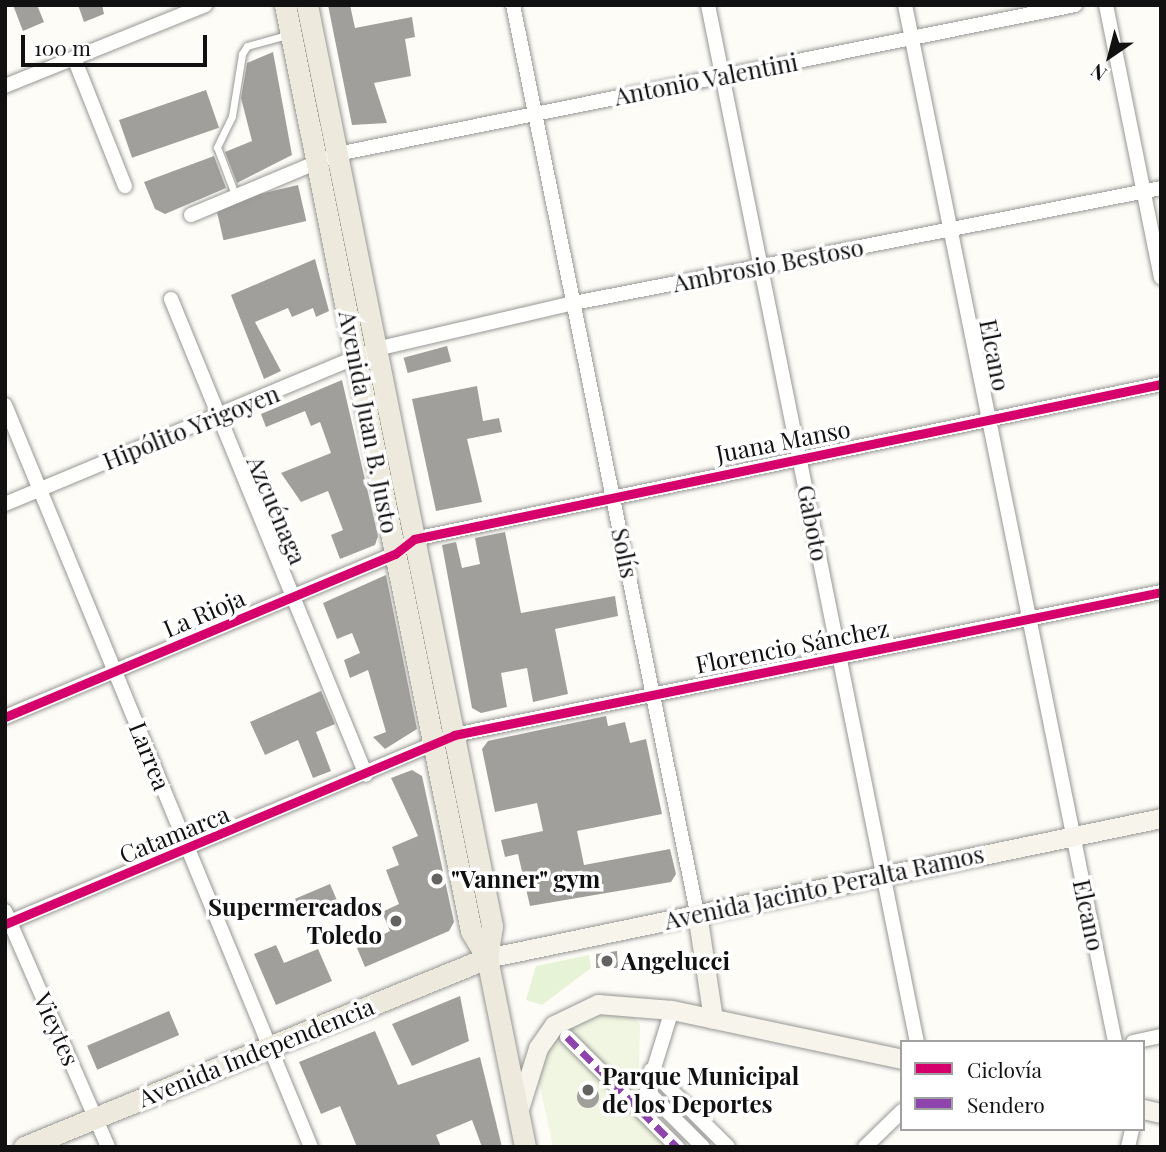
<!DOCTYPE html>
<meta charset="utf-8">
<style>
body{margin:0}
#map{position:relative;width:1166px;height:1152px;overflow:hidden;background:#fdfcf7;font-family:"Playfair Display",serif}
div>[style]{position:absolute}
[style*='--x']{left:calc(var(--x)*1px);top:calc(var(--y)*1px);width:calc(var(--w)*1px);rotate:calc(var(--a)*1deg)}
.green>*{inset:0;background:#e7f3d7}
.pitch>*{inset:0;background:#f0f6e1}
.building>*{inset:0;background:#a19f9c;transform-origin:0 0}
.round{border-radius:50%}
.roads{filter:drop-shadow(0 0 2px #979795) drop-shadow(0 0 2px #979795)}
.lane>*{height:7px;margin:-3.5px;padding:0 3.5px;transform-origin:3.5px;border-radius:3.5px;background:#fffffe}
.street>*{height:14px;margin:-7px;padding:0 7px;transform-origin:7px;border-radius:7px;background:#fffffe}
.secondary>*{height:19px;margin:-9.5px;padding:0 9.5px;transform-origin:9.5px;border-radius:9.5px;background:#f6f4eb}
.primary>*{height:21px;margin:-10.5px;padding:0 10.5px;transform-origin:10.5px;border-radius:10.5px;background:#ede9dc}
.quiet>*{height:7px;margin-top:-3.5px;transform-origin:0;background:repeating-linear-gradient(90deg,#8e44ad 0 14px,transparent 0 21px)}
.cycleway>*{height:9px;margin:-4.5px;padding:0 4.5px;transform-origin:4.5px;border-radius:4.5px;background:#d6006c}
.dots>*{width:19px;height:19px;translate:-50% -50%;box-sizing:border-box;border:4px solid #fff;border-radius:50%}
span{translate:-50% -50%;white-space:nowrap;text-align:center;line-height:1.15;-webkit-text-stroke:7px #fff;paint-order:stroke}
.street-label{font-size:24px;color:#111}
.poi-label{font-size:24px;color:#111;font-weight:700}
.left{translate:0 -50%;text-align:left}
.right{translate:-100% -50%;text-align:right}
.frame{position:absolute;inset:0;border:7px solid #111;pointer-events:none}
.legend{position:absolute;left:900px;top:1040px;width:245px;height:91px;box-sizing:border-box;background:#fff;border:2px solid #a0a0a0;margin:0;padding:9px 12px;list-style:none;font-size:21px;color:#111}
.legend li{display:flex;align-items:center;gap:14px;height:35px}
.legend b{width:35px;border:2px solid #a0a0a0}
.north{position:absolute;left:1075px;top:21px;width:70px;height:70px;-webkit-text-stroke:5px #fff;paint-order:stroke;rotate:215deg;font-size:19px;font-weight:700;line-height:28px;text-align:center;color:#111}
.north::after{content:'';display:block;margin:auto;width:24px;height:32px;background:#111;clip-path:polygon(50% 0,100% 100%,50% 72%,0 100%)}
.scale{position:absolute;left:21px;top:35px;width:186px;height:32px;box-sizing:border-box;border:4px solid #111;border-top:0;padding-left:9px;font-size:21px;line-height:24px;white-space:nowrap;color:#111;-webkit-text-stroke:5px #fff;paint-order:stroke}
</style>
<div id="map">
<div class="green">
<div style="clip-path:polygon(589px 955px,591px 968px,542px 1005px,526px 1000px,536px 966px)"></div>
</div>
<div class="pitch">
<div style="clip-path:polygon(588px 1011px,628px 1011px,640px 1024px,638px 1106px,677px 1147px,553px 1147px,537px 1072px,545px 1045px)"></div>
</div>
<div class="building">
<div style="clip-path:polygon(13px 5px,37px 5px,44px 22px,23px 31px)"></div>
<div style="clip-path:polygon(78px 5px,102px 5px,104px 14px,84px 22px)"></div>
<div style="clip-path:polygon(328px 5px,350px 5px,355px 28px,412px 17px,415px 37px,405px 39px,411px 76px,374px 83px,387px 123px,352px 125px)"></div>
<div style="clip-path:polygon(273px 52px,292px 155px,237px 183px,225px 152px,252px 141px,241px 98px,247px 63px)"></div>
<div style="left:206px;top:90px;width:40px;height:92px;rotate:71deg"></div>
<div style="clip-path:polygon(214px 156px,226px 188px,165px 214px,155px 209px,144px 182px)"></div>
<div style="left:298px;top:185px;width:37px;height:85px;rotate:77deg"></div>
<div style="clip-path:polygon(315px 259px,329px 311px,316px 317px,313px 308px,292px 317px,288px 308px,255px 322px,281px 371px,264px 379px,231px 295px)"></div>
<div style="left:447px;top:346px;width:16px;height:45px;rotate:75deg"></div>
<div style="clip-path:polygon(342px 380px,378px 536px,375px 545px,340px 559px,331px 535px,343px 530px,328px 491px,301px 502px,281px 473px,331px 453px,320px 422px,311px 426px,305px 411px,266px 427px,261px 414px)"></div>
<div style="clip-path:polygon(477px 386px,483px 421px,499px 418px,502px 432px,467px 439px,482px 502px,436px 511px,412px 399px)"></div>
<div style="clip-path:polygon(505px 532px,521px 613px,615px 596px,618px 616px,555px 629px,568px 694px,533px 702px,527px 668px,501px 673px,507px 707px,481px 713px,472px 708px,442px 545px,456px 542px,462px 568px,480px 564px,475px 538px)"></div>
<div style="clip-path:polygon(386px 575px,417px 729px,385px 749px,373px 737px,386px 732px,368px 670px,350px 678px,344px 660px,360px 653px,352px 633px,337px 639px,323px 603px)"></div>
<div style="clip-path:polygon(321px 691px,335px 724px,316px 732px,331px 771px,313px 778px,298px 740px,265px 755px,250px 722px)"></div>
<div style="clip-path:polygon(606px 716px,608px 726px,625px 722px,630px 743px,646px 739px,662px 814px,577px 831px,584px 865px,670px 849px,676px 874px,671px 882px,530px 906px,518px 854px,505px 857px,501px 840px,543px 831px,537px 803px,495px 812px,482px 749px,488px 741px)"></div>
<div style="clip-path:polygon(412px 770px,422px 776px,454px 922px,449px 931px,365px 967px,357px 948px,390px 931px,382px 912px,399px 904px,386px 870px,399px 865px,392px 847px,418px 836px,391px 778px)"></div>
<div style="left:330px;top:884px;width:21px;height:38px;rotate:67deg"></div>
<div style="clip-path:polygon(276px 945px,284px 963px,318px 949px,332px 981px,276px 1005px,254px 954px)"></div>
<div style="clip-path:polygon(617px 951px,618px 968px,596px 968px,596px 954px)"></div>
<div style="clip-path:polygon(460px 996px,469px 1041px,412px 1066px,392px 1024px)"></div>
<div style="left:169px;top:1011px;width:26px;height:89px;rotate:67deg"></div>
<div style="clip-path:polygon(375px 1031px,398px 1085px,480px 1057px,502px 1147px,482px 1147px,472px 1120px,436px 1135px,441px 1147px,357px 1147px,340px 1106px,321px 1114px,299px 1062px)"></div>
<div class="round" style="left:577px;top:1086px;width:22px;height:22px"></div>
</div>
<div class="roads">
<div class="lane">
<div style="--x:236;--y:197;--w:53;--a:-110.8"></div>
<div style="--x:217;--y:147;--w:34;--a:-64"></div>
<div style="--x:232;--y:116;--w:63;--a:-80.8"></div>
<div style="--x:242;--y:54;--w:9;--a:-58"></div>
<div style="--x:247;--y:46;--w:41;--a:-15.4"></div>
</div>
<div class="street">
<div style="--x:513;--y:5;--w:926;--a:78.54"></div>
<div style="--x:708;--y:5;--w:1058;--a:78.61"></div>
<div style="--x:905;--y:5;--w:1058;--a:78.55"></div>
<div style="--x:1106;--y:5;--w:278;--a:78.6"></div>
<div style="--x:74;--y:58;--w:138;--a:68.3"></div>
<div style="--x:5;--y:86;--w:216;--a:-22"></div>
<div style="--x:191;--y:215;--w:158;--a:-22.7"></div>
<div style="--x:337;--y:154;--w:753;--a:-11.41"></div>
<div style="--x:171;--y:299;--w:514;--a:67.72"></div>
<div style="--x:5;--y:405;--w:803;--a:67.59"></div>
<div style="--x:5;--y:504;--w:402;--a:-22.7"></div>
<div style="--x:376;--y:349;--w:203;--a:-13.1"></div>
<div style="--x:574;--y:303;--w:598;--a:-11.08"></div>
<div style="--x:5;--y:717;--w:423;--a:-22.7"></div>
<div style="--x:395;--y:554;--w:24;--a:-38"></div>
<div style="--x:414;--y:539;--w:763;--a:-11.72"></div>
<div style="--x:5;--y:911;--w:257;--a:66.4"></div>
<div style="--x:5;--y:924;--w:487;--a:-22.8"></div>
<div style="--x:454;--y:735;--w:721;--a:-11.43"></div>
<div style="--x:672;--y:1010;--w:85;--a:107.2"></div>
<div style="--x:647;--y:1091;--w:79;--a:45"></div>
<div style="--x:567;--y:1037;--w:156;--a:45"></div>
<div style="--x:1133;--y:1042;--w:29;--a:-12"></div>
<div style="--x:651;--y:1070;--w:109;--a:45"></div>
<div style="--x:865;--y:1147;--w:52;--a:-44.2"></div>
<div style="--x:1128;--y:1147;--w:18;--a:-77"></div>
</div>
<div class="secondary">
<div style="--x:697;--y:913;--w:107;--a:81.4"></div>
<div style="--x:487;--y:958;--w:688;--a:-11.73"></div>
<div style="--x:1143;--y:1109;--w:18;--a:13"></div>
<div style="--x:518;--y:1112;--w:67;--a:-72.6"></div>
<div style="--x:538;--y:1048;--w:28;--a:-55"></div>
<div style="--x:554;--y:1025;--w:49;--a:-25.5"></div>
<div style="--x:598;--y:1004;--w:74;--a:4.6"></div>
<div style="--x:672;--y:1010;--w:235;--a:12"></div>
</div>
<div class="primary">
<div style="--x:285;--y:5;--w:944;--a:78.64"></div>
<div style="--x:471;--y:931;--w:31;--a:59"></div>
<div style="--x:487;--y:958;--w:193;--a:78.6"></div>
<div style="--x:307;--y:5;--w:939;--a:78.64"></div>
<div style="--x:492;--y:926;--w:32;--a:99"></div>
<div style="--x:24;--y:1147;--w:500;--a:-22.21"></div>
</div>
</div>
<div class="quiet">
<div style="--x:567;--y:1037;--w:156;--a:45"></div>
</div>
<div class="cycleway">
<div style="--x:5;--y:717;--w:423;--a:-22.7"></div>
<div style="--x:395;--y:554;--w:24;--a:-38"></div>
<div style="--x:414;--y:539;--w:763;--a:-11.72"></div>
<div style="--x:5;--y:924;--w:487;--a:-22.8"></div>
<div style="--x:454;--y:735;--w:721;--a:-11.43"></div>
</div>
<div class="dots">
<div style="left:437px;top:879px;background:#646362"></div>
<div style="left:396px;top:921px;background:#646362"></div>
<div style="left:607px;top:961px;background:#646362"></div>
<div style="left:588px;top:1090px;background:#646362"></div>
</div>
<div class="street-label">
<span style="left:706px;top:79px;rotate:-11deg">Antonio Valentini</span>
<span style="left:768px;top:265px;rotate:-11deg">Ambrosio Bestoso</span>
<span style="left:995px;top:355px;rotate:79deg">Elcano</span>
<span style="left:369px;top:422px;rotate:79deg">Avenida Juan B. Justo</span>
<span style="left:191px;top:427px;rotate:-22deg">Hipólito Yrigoyen</span>
<span style="left:783px;top:441px;rotate:-11deg">Juana Manso</span>
<span style="left:277px;top:510px;rotate:67deg">Azcuénaga</span>
<span style="left:813px;top:523px;rotate:79deg">Gaboto</span>
<span style="left:625px;top:553px;rotate:78deg">Solís</span>
<span style="left:204px;top:613px;rotate:-23deg">La Rioja</span>
<span style="left:792px;top:646px;rotate:-11deg">Florencio Sánchez</span>
<span style="left:150px;top:756px;rotate:68deg">Larrea</span>
<span style="left:174px;top:834px;rotate:-22deg">Catamarca</span>
<span style="left:824px;top:887px;rotate:-12deg">Avenida Jacinto Peralta Ramos</span>
<span style="left:1089px;top:915px;rotate:78deg">Elcano</span>
<span style="left:57px;top:1029px;rotate:66deg">Vieytes</span>
<span style="left:256px;top:1052px;rotate:-22deg">Avenida Independencia</span>
</div>
<div class="poi-label">
<span class="left" style="left:451px;top:879px">"Vanner" gym</span>
<span class="right" style="left:382px;top:921px">Supermercados<br>Toledo</span>
<span class="left" style="left:621px;top:961px">Angelucci</span>
<span class="left" style="left:602px;top:1090px">Parque Municipal<br>de los Deportes</span>
</div>
<div class="frame"></div>
<ul class="legend">
<li><b style="height:9px;background:#d6006c"></b>Ciclovía</li>
<li><b style="height:9px;background:#8e44ad"></b>Sendero</li>
</ul>
<div class="north">N</div>
<div class="scale">100 m</div>
</div>
